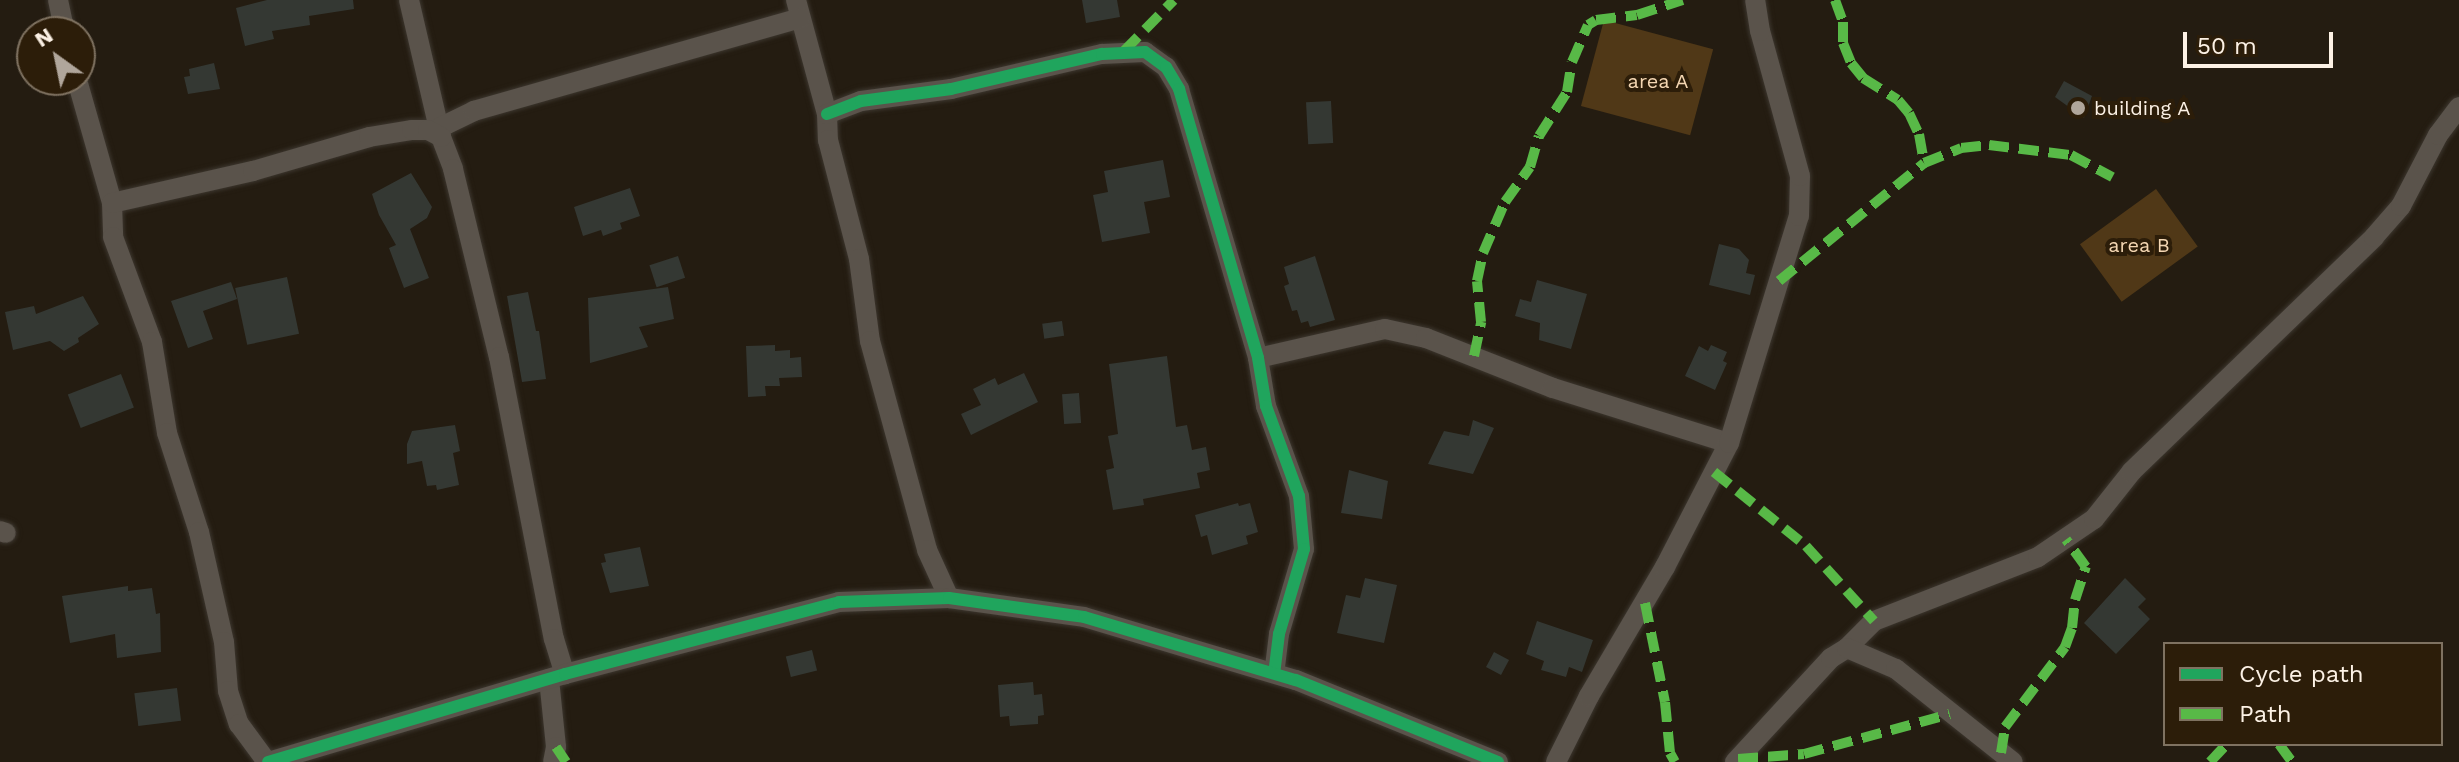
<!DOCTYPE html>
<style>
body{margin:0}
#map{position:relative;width:2459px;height:762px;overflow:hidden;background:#241c11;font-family:"Work Sans",sans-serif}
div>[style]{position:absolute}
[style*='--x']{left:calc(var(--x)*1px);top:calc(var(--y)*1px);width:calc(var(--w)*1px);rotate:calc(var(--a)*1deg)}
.green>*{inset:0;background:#503817;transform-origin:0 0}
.building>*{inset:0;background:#343833;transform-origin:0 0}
.roads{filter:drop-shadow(0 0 2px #3c362e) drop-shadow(0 0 2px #3c362e)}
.minor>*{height:20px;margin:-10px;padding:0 10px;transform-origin:10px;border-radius:10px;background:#5a534b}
.quiet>*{height:10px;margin-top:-5px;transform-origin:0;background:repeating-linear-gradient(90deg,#58b947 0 20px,transparent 0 30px)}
.cycleway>*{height:12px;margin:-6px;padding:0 6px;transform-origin:6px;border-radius:6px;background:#20a55d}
.dots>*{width:22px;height:22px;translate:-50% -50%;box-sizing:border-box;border:4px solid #2c1d09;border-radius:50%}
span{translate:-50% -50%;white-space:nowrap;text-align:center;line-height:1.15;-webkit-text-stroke:8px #2c1d09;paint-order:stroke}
.park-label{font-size:20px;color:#f4d6b2}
.poi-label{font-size:20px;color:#fcf1e5}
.left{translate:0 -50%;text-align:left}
.legend{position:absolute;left:2163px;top:642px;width:280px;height:104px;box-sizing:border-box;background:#2c1d09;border:2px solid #7f7261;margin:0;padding:10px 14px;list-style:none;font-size:24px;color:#fcf1e5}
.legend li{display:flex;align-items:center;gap:16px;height:40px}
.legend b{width:40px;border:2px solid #7f7261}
.north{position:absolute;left:16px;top:16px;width:80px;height:80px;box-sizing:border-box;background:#2c1d09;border:2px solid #7f7261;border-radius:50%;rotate:327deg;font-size:22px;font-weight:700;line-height:32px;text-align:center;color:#fcf1e5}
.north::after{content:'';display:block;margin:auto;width:28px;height:36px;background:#b0a69b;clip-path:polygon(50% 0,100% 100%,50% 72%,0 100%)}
.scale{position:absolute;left:2183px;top:32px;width:150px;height:36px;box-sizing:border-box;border:4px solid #fcf1e5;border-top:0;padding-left:10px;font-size:24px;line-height:28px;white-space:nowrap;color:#fcf1e5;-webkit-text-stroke:6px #2c1d09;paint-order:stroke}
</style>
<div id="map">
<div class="green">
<div style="left:1604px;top:20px;width:113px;height:89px;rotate:15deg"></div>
<div style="left:2156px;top:189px;width:71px;height:94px;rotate:54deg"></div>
</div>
<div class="building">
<div style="clip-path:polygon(267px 0,353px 0,354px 9px,309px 16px,310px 25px,272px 31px,274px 39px,245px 46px,236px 8px)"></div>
<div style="clip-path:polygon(1082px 0,1117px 0,1120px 17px,1086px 23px)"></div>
<div style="clip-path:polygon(214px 63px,220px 89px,188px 94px,184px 77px,190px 76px,189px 69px)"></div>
<div style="clip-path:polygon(2064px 81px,2092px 96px,2084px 118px,2055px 97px)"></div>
<div style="left:1331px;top:101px;width:42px;height:25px;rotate:87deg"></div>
<div style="clip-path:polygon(1163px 160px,1170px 197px,1144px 202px,1150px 233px,1102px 242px,1093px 195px,1108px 192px,1104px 171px)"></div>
<div style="clip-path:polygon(411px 173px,432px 207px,427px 218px,410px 229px,429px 278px,404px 288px,389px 248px,396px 245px,379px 215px,372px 194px)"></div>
<div style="clip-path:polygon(630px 188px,640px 216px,620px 223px,622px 229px,603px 236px,601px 230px,583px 236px,574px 207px)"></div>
<div style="clip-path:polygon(1719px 244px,1739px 249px,1749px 260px,1746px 273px,1755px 275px,1750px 295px,1709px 285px)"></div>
<div style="left:678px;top:256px;width:23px;height:30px;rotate:72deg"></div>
<div style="clip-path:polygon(1315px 256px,1335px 320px,1310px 327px,1308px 321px,1301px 323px,1297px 310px,1292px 311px,1284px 286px,1289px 284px,1284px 267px)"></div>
<div style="left:287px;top:277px;width:58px;height:53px;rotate:78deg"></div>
<div style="clip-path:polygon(1537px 280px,1587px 294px,1571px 349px,1539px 340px,1540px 323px,1515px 316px,1520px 299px,1531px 302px)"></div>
<div style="clip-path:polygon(231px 282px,237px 299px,203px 311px,213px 339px,188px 348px,171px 301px)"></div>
<div style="clip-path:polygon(668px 287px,674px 319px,639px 327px,648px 347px,590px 363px,588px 298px)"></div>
<div style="clip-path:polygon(528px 292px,536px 331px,539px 331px,546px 379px,522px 382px,507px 296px)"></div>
<div style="clip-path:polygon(83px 296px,99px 324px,78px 338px,79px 342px,64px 351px,50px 341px,13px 350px,5px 312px,34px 306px,36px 314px)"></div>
<div style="left:1062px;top:321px;width:15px;height:20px;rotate:82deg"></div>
<div style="clip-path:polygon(775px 345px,775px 351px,790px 350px,790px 358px,801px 357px,802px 377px,779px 378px,780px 386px,765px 386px,766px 396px,748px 397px,746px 346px)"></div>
<div style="clip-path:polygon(1711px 345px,1727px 352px,1723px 361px,1727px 363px,1715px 390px,1685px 376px,1699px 346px,1708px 351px)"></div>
<div style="clip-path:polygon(1167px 356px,1176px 427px,1187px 425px,1192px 450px,1206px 447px,1210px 470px,1197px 473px,1200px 488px,1143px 499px,1144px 505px,1113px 510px,1106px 470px,1114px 468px,1108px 436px,1118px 434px,1109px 364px)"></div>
<div style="clip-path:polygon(1024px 373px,1038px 402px,971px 435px,961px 414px,981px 405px,973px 389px,995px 378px,998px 385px)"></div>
<div style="left:121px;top:374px;width:36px;height:57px;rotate:69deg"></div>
<div style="left:1079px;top:393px;width:30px;height:17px;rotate:86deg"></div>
<div style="clip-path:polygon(1473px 420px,1494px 428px,1473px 474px,1428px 464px,1444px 431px,1469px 436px)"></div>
<div style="clip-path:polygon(455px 425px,460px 451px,453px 453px,459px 485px,437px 490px,436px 485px,427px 486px,422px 461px,407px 464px,407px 444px,412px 431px)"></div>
<div style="clip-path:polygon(1349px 470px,1388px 481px,1382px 519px,1341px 513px)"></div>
<div style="clip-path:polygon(1238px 503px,1239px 506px,1250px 503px,1258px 532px,1246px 536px,1248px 544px,1212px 555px,1207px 535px,1201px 537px,1195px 515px)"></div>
<div style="clip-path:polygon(640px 547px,649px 586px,610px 593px,601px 563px,606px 562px,604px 554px)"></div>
<div style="clip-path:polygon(1365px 578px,1397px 585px,1384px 643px,1337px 633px,1346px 595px,1360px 598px)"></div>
<div style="clip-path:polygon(2125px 578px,2146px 599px,2138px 607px,2150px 619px,2116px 654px,2084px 623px)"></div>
<div style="clip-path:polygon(128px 586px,128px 591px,152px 588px,156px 614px,160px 613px,161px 652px,117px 658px,115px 634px,70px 643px,62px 596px)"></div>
<div style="clip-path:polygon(1537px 621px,1593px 640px,1582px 672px,1569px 667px,1566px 677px,1541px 670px,1544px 661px,1526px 654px)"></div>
<div style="left:812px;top:650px;width:21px;height:27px;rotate:76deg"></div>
<div style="left:1494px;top:652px;width:17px;height:17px;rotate:28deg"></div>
<div style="clip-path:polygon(1033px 682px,1034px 695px,1042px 694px,1044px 715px,1038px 716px,1038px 724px,1010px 726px,1009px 716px,1000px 717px,998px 685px)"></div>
<div style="left:177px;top:688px;width:33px;height:43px;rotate:83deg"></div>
</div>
<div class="roads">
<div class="minor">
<div style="--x:58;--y:0;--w:33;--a:78"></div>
<div style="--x:409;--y:0;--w:141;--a:76.9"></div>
<div style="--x:441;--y:137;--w:34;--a:69"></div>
<div style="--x:453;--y:169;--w:194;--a:76.3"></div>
<div style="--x:499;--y:357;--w:287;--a:79"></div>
<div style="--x:554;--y:639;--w:37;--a:73"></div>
<div style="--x:796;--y:0;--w:118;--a:74.8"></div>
<div style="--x:827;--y:114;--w:26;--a:88"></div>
<div style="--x:828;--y:140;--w:123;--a:75.4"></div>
<div style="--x:859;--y:259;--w:83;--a:82.4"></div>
<div style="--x:870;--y:341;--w:217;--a:74.7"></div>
<div style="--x:927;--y:550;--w:53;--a:65.4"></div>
<div style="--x:77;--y:80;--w:128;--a:74.1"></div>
<div style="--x:112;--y:203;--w:34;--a:88"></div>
<div style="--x:113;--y:237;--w:112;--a:69.6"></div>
<div style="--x:152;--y:342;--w:92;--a:80.6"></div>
<div style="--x:167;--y:433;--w:104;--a:72.1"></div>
<div style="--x:199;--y:532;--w:113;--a:77.2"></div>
<div style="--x:224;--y:642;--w:49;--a:85.3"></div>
<div style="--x:228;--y:691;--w:35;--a:72"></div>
<div style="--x:239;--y:724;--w:47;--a:53.6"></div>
<div style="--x:827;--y:114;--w:36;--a:-21"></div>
<div style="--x:861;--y:101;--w:91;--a:-7.6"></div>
<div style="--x:951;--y:89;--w:155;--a:-13.1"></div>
<div style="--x:1102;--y:54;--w:43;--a:-2.7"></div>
<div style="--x:1145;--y:52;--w:26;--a:36"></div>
<div style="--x:1166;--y:67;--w:26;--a:59"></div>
<div style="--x:1179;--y:89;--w:280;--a:73.6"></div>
<div style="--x:1258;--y:358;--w:49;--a:80.5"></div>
<div style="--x:1266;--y:406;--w:96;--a:69.9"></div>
<div style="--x:1299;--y:496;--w:53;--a:84.6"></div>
<div style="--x:1304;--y:549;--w:89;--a:106.4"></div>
<div style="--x:1279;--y:634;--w:39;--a:97"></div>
<div style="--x:439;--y:128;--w:39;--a:-26"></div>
<div style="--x:474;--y:111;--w:339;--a:-15.9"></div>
<div style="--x:112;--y:203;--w:145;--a:-12.8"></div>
<div style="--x:253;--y:171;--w:121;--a:-16.3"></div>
<div style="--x:369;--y:137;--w:44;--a:-9.2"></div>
<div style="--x:412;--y:130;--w:16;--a:0"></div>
<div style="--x:428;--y:130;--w:15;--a:28"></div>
<div style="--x:1258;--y:358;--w:130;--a:-12.9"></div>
<div style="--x:1385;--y:329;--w:42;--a:12.4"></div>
<div style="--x:1426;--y:338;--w:136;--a:21.5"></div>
<div style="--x:1553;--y:388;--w:184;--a:17.4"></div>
<div style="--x:0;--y:531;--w:6;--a:18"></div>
<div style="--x:1847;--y:648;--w:38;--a:-45"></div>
<div style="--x:1874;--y:621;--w:176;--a:-21.3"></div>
<div style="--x:2038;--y:557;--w:68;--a:-34.2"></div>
<div style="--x:2094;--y:519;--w:61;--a:-51.6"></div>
<div style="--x:2132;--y:471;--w:337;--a:-44"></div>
<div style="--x:2374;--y:237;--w:41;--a:-48.9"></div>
<div style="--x:2401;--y:206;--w:80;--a:-62.5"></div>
<div style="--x:2438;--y:135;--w:35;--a:-53"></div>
<div style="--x:549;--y:679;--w:68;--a:84.1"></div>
<div style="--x:556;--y:747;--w:15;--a:101"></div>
<div style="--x:268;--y:762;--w:310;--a:-16.5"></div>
<div style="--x:565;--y:674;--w:283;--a:-14.7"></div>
<div style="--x:839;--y:602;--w:110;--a:-2.1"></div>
<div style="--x:949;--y:598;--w:136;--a:8"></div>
<div style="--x:1084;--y:617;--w:221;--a:16.6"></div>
<div style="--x:1296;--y:680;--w:218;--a:22.1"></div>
<div style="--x:1556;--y:762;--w:74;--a:-63.4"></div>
<div style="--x:1589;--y:696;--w:150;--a:-59.5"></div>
<div style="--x:1665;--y:567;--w:140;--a:-62.7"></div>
<div style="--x:1729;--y:443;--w:238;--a:-72.9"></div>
<div style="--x:1799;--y:216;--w:40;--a:-88.6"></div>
<div style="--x:1800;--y:176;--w:150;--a:-105.4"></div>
<div style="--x:1760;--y:31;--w:31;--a:-99"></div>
<div style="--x:1735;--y:762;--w:142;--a:-47.3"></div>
<div style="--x:1831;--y:658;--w:19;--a:-32"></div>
<div style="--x:1847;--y:648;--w:53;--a:23.2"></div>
<div style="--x:1896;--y:669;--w:149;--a:38.5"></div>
</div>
</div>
<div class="quiet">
<div style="--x:1835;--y:0;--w:23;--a:70"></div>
<div style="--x:1843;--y:22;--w:21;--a:90"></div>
<div style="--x:1843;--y:43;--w:22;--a:68"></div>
<div style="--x:1851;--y:63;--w:19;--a:51"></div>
<div style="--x:1863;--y:78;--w:41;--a:32.2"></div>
<div style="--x:1898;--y:100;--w:17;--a:50"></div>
<div style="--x:1909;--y:113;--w:23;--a:65"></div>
<div style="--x:1919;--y:134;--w:29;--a:80"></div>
<div style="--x:1124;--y:51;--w:71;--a:-45.6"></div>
<div style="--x:1779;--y:281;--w:187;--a:-39.1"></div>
<div style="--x:1924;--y:163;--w:40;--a:-22"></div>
<div style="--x:1961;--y:148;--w:28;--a:-6"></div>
<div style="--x:1989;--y:145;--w:83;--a:7"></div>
<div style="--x:2071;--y:155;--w:47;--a:28.2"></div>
<div style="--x:1474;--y:356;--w:35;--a:-78"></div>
<div style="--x:1481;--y:322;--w:41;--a:-95.6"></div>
<div style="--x:1477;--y:281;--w:29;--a:-78"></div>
<div style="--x:1483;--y:253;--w:56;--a:-66.7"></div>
<div style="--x:1505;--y:202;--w:43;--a:-54.5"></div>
<div style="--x:1530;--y:167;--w:32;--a:-74"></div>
<div style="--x:1539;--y:136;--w:52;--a:-57.5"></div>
<div style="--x:1567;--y:92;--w:30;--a:-81"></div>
<div style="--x:1572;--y:62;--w:40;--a:-66.6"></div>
<div style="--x:1588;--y:25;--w:9;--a:-32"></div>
<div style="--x:1596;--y:20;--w:41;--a:-7"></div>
<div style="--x:1637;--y:15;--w:48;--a:-18.1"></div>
<div style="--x:1714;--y:472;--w:118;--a:38.8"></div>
<div style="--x:1806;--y:546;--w:101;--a:47.8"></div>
<div style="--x:1645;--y:603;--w:101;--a:78.6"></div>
<div style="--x:1665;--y:702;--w:51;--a:84.4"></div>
<div style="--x:1670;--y:753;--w:10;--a:61"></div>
<div style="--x:2279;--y:744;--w:22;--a:54"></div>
<div style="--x:556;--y:747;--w:18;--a:56"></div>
<div style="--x:2001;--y:753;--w:26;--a:-81"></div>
<div style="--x:2005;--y:727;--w:100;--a:-53.1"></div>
<div style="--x:2065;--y:647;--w:20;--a:-70"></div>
<div style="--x:2072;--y:628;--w:28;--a:-84"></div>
<div style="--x:2075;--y:600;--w:35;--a:-72"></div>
<div style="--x:2086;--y:567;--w:34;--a:-126"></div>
<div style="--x:1738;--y:759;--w:66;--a:-4.3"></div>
<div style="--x:1804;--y:754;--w:151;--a:-15.3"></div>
<div style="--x:2210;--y:762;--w:25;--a:-47"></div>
</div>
<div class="cycleway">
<div style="--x:827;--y:114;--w:36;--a:-21"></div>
<div style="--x:861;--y:101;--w:91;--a:-7.6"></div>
<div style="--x:951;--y:89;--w:155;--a:-13.1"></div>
<div style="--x:1102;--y:54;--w:43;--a:-2.7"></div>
<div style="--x:1145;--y:52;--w:26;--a:36"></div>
<div style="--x:1166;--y:67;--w:26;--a:59"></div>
<div style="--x:1179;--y:89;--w:280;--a:73.6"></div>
<div style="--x:1258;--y:358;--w:49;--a:80.5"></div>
<div style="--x:1266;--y:406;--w:96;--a:69.9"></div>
<div style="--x:1299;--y:496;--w:53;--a:84.6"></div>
<div style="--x:1304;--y:549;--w:89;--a:106.4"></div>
<div style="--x:1279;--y:634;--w:39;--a:97"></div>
<div style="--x:268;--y:762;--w:310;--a:-16.5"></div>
<div style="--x:565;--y:674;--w:283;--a:-14.7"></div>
<div style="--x:839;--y:602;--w:110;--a:-2.1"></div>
<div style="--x:949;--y:598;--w:136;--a:8"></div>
<div style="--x:1084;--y:617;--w:221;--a:16.6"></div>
<div style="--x:1296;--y:680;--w:218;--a:22.1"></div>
</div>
<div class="dots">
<div style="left:2078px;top:108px;background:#b0a69b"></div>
</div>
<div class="park-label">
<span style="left:1658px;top:81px">area A</span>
<span style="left:2139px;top:245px">area B</span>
</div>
<div class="poi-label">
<span class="left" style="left:2094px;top:108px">building A</span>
</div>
<ul class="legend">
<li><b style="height:10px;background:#20a55d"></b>Cycle path</li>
<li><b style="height:10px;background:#58b947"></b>Path</li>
</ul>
<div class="north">N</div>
<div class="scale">50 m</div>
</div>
